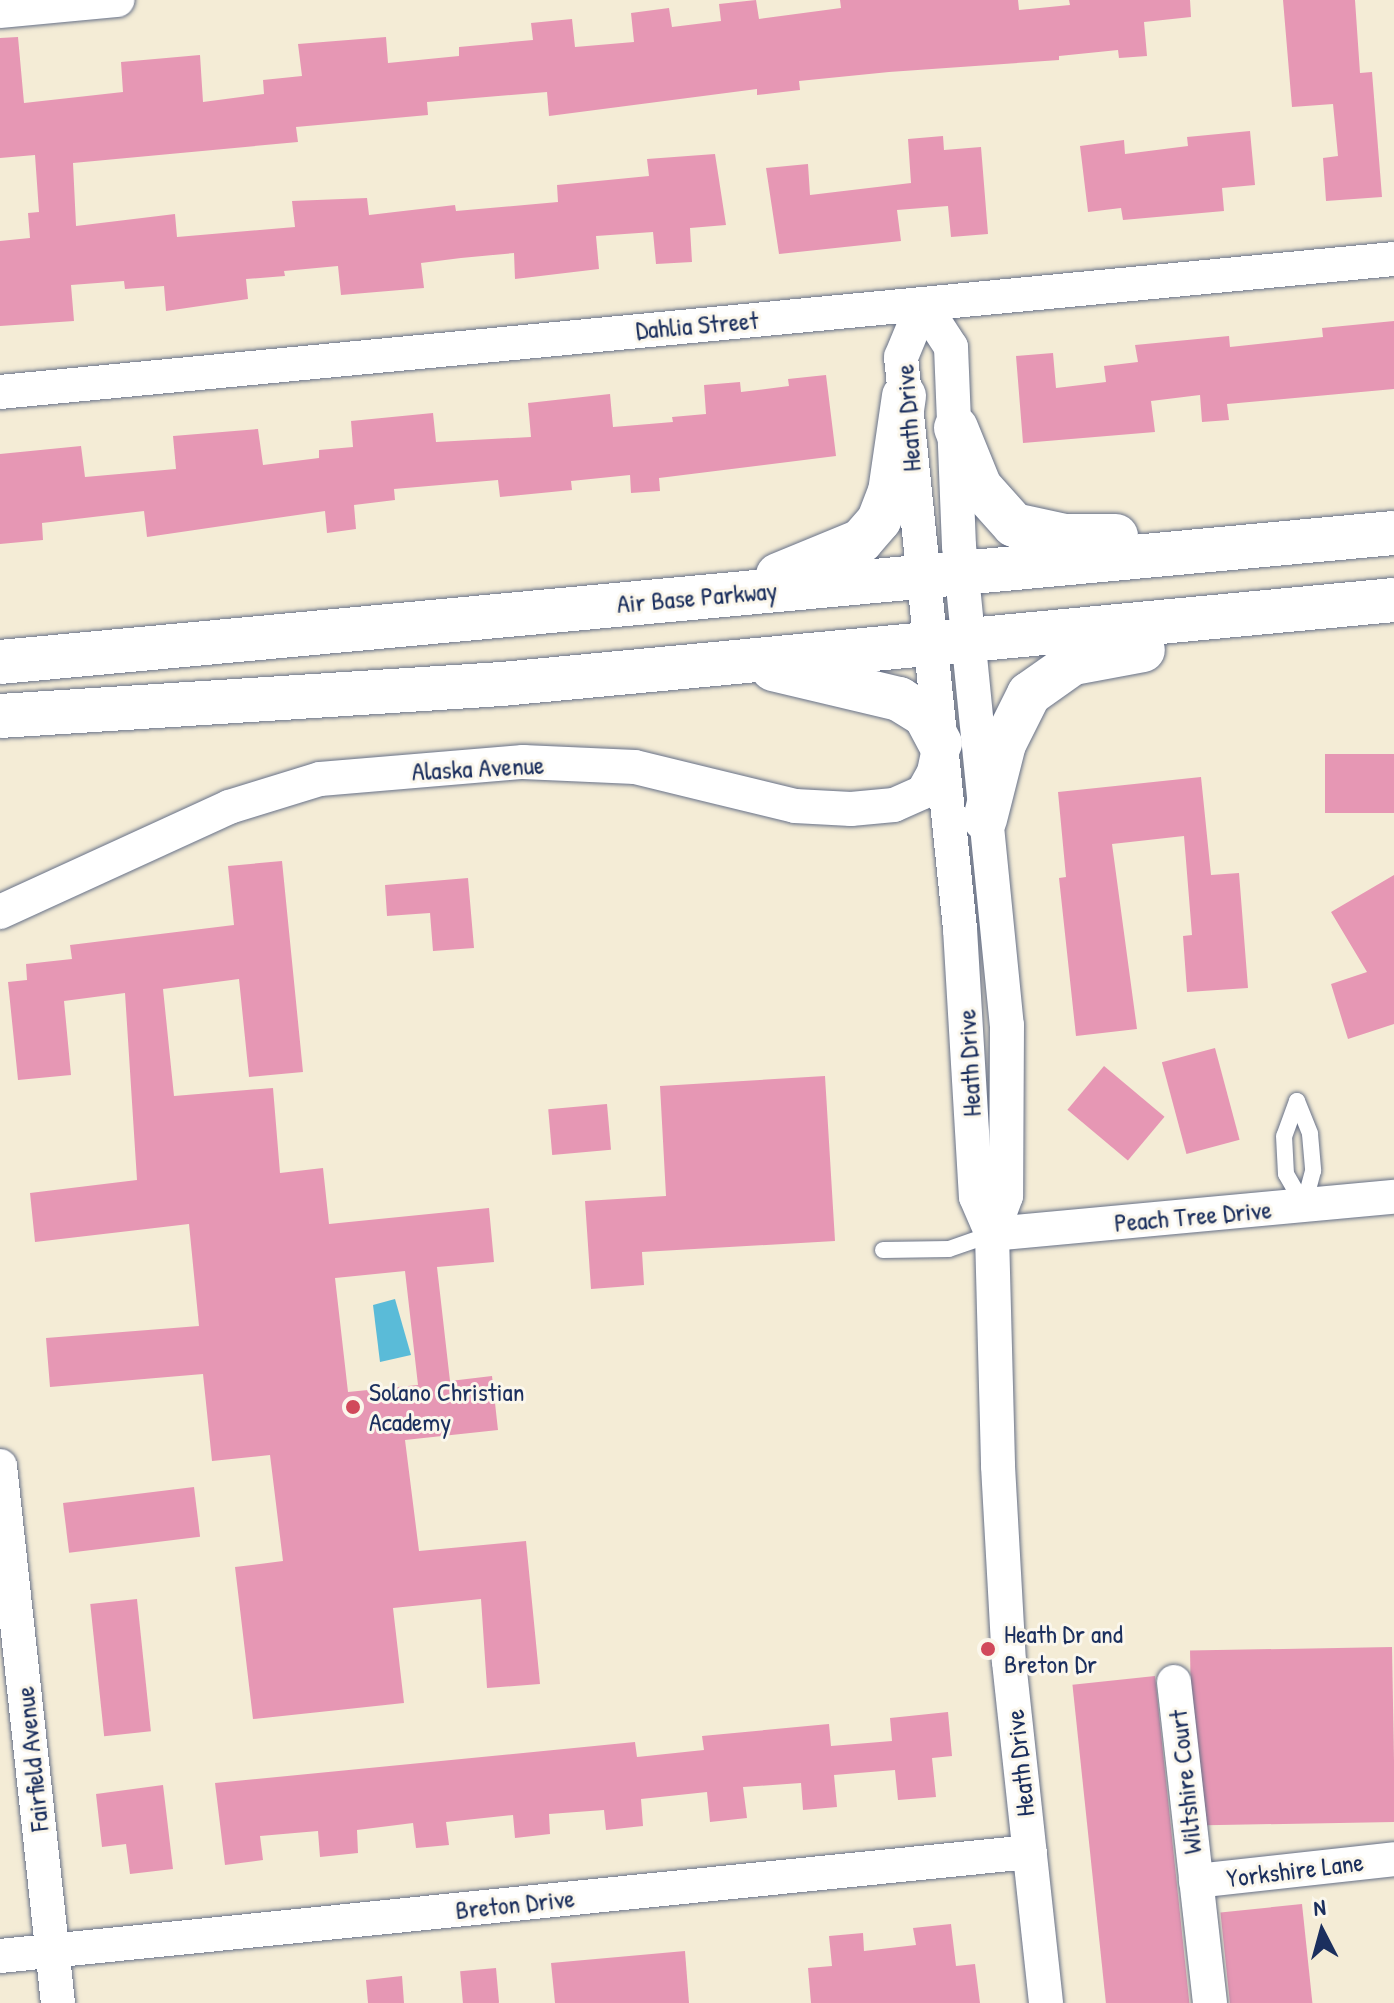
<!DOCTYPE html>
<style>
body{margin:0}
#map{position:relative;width:1394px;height:2003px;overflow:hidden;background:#f4ecd6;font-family:"Patrick Hand",sans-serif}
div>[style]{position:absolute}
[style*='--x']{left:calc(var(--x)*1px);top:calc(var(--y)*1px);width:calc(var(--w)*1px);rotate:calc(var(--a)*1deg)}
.water>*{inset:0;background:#5abbd8}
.building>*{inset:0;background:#e697b4;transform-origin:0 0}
.roads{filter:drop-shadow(0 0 2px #677188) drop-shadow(0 0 2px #677188)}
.service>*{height:16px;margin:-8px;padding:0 8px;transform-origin:8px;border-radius:8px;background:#fff}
.minor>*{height:34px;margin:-17px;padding:0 17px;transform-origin:17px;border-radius:17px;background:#fff}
.primary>*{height:44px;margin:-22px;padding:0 22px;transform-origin:22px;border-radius:22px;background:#fff}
.dots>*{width:22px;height:22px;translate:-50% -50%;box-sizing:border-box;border:4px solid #fbf7ec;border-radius:50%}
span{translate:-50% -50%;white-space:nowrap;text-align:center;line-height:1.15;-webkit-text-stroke:6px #fbf7ec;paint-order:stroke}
.street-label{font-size:26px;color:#1b2f5e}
.poi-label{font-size:26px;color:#1b2f5e}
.left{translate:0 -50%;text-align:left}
.north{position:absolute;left:1282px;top:1891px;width:80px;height:80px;-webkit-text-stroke:6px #fbf7ec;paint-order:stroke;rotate:354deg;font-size:22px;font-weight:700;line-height:32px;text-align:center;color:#1b2f5e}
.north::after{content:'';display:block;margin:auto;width:28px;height:36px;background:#1b2f5e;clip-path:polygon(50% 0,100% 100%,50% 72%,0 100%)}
</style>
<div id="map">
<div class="water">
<div style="clip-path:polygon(395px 1299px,411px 1355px,380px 1362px,373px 1305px)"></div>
</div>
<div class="building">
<div style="clip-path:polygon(756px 0,759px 19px,841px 8px,840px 0,1018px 0,1019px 10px,1070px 5px,1069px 0,1190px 0,1191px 17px,1144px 22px,1147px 56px,1119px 58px,1118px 50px,1059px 56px,1059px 60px,889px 72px,799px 81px,800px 90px,757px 95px,757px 89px,549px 116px,547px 92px,427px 102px,428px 115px,296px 127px,298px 142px,73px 163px,76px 226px,175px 214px,177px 237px,295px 227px,292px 201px,367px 198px,369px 215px,455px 205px,456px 211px,558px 202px,557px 185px,649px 176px,647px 159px,715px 154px,726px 225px,690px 228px,692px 262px,656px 264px,653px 232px,596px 236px,599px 269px,515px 279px,514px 253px,461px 258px,421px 263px,424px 288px,341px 295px,338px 266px,284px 271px,285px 276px,246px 279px,248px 299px,166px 311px,164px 286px,125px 289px,124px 281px,71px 285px,74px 321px,0 326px,0 241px,30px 238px,28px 213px,39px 212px,35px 155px,0 158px,0 38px,18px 37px,24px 103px,123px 92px,121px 62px,200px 55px,203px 102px,264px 94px,263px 80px,302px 76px,298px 44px,386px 37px,388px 63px,459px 56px,459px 47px,533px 40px,531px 23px,572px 19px,575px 47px,634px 42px,631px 13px,669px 8px,672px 27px,721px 21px,719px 4px)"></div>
<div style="clip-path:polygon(1283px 0,1355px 0,1360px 73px,1372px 72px,1382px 197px,1326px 201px,1323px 158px,1338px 156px,1333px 104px,1292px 107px)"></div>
<div style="clip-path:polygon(1250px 131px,1255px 185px,1222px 188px,1224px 211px,1123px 220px,1121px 208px,1088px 212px,1080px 146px,1124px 140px,1125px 154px,1188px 146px,1187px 137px)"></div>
<div style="clip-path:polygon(943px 136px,944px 150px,981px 147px,988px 234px,951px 237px,948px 206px,897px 210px,901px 241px,779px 254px,766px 168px,808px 164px,810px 195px,911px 183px,908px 139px)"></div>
<div style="clip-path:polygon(1394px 321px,1394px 389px,1227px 404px,1229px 420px,1202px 422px,1200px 395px,1151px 401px,1155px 432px,1023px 443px,1016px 356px,1053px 353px,1056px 388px,1106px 382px,1104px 366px,1138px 362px,1135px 345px,1229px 336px,1230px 347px,1323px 337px,1322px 328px)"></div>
<div style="clip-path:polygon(826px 375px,836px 456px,659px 478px,660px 491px,631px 493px,630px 475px,571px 481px,572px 490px,500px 497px,498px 480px,394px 489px,395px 500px,354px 505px,356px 529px,327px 533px,325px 511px,147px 537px,144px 511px,42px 523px,43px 540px,0 544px,0 454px,81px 446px,85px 477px,176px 469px,173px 436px,258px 429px,263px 465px,319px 458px,319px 450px,353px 447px,351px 421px,433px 413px,436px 442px,531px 437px,528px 403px,610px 394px,613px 427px,673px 422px,672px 417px,706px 414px,704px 385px,740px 382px,741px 392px,789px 386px,788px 379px)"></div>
<div style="left:1394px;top:754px;width:59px;height:69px;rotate:90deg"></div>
<div style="clip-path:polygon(1201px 777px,1211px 875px,1239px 873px,1248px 988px,1187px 992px,1183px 936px,1192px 935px,1184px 836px,1112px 844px,1137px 1029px,1076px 1036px,1059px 878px,1066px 877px,1058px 792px)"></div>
<div style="clip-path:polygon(evenodd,282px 861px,303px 1072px,249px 1077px,239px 979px,163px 989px,174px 1096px,273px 1088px,280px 1173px,323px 1168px,329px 1224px,489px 1208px,494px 1262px,437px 1267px,450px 1381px,492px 1376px,498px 1430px,405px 1440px,419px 1551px,526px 1541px,540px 1684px,487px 1688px,481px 1599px,393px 1608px,404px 1703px,253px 1719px,235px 1567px,283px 1561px,270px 1455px,212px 1461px,203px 1374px,50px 1387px,46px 1338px,199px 1326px,189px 1224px,35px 1242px,30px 1193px,137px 1180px,125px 993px,64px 1001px,71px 1075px,18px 1080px,8px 982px,27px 980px,26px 964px,72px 959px,70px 945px,234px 925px,228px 866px,282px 861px,405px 1271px,418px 1385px,348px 1392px,335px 1278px,405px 1271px)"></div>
<div style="clip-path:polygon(1394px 875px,1394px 1024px,1348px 1039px,1331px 984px,1367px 972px,1331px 912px)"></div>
<div style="clip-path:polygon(468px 878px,474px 948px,433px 951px,430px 913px,387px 916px,385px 885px)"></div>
<div style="left:1215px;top:1048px;width:95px;height:55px;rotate:75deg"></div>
<div style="left:1104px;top:1066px;width:79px;height:57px;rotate:40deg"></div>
<div style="clip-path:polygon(825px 1076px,835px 1241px,642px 1252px,644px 1285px,591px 1289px,585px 1201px,666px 1196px,660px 1086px)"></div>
<div style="left:607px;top:1104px;width:46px;height:59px;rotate:85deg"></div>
<div style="left:194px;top:1487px;width:50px;height:132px;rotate:83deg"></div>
<div style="left:137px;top:1599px;width:133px;height:47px;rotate:84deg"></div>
<div style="left:1392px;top:1647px;width:175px;height:202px;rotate:89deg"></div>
<div style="left:1155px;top:1676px;width:329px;height:83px;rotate:84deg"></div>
<div style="clip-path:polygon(948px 1712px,952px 1756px,932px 1758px,936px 1797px,898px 1800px,895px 1770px,834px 1775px,837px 1807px,803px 1810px,801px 1783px,743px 1787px,747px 1818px,710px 1822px,707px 1792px,641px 1799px,643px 1826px,606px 1830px,604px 1810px,549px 1814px,550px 1834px,515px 1838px,513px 1815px,446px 1822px,449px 1845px,416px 1848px,413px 1823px,357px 1830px,358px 1853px,320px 1857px,318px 1831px,260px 1836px,263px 1860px,225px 1865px,215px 1783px,635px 1742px,637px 1757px,704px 1750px,702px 1736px,829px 1724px,831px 1746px,892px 1741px,890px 1718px)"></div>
<div style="clip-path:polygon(163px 1785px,173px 1869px,130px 1874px,126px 1844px,102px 1847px,96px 1794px)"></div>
<div style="left:1302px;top:1904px;width:100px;height:82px;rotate:84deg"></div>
<div style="clip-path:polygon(951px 1924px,956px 1966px,975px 1964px,980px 2003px,811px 2003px,808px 1968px,832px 1966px,829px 1936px,863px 1933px,864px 1951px,916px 1945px,913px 1928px)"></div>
<div style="clip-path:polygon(685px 1951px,689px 2003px,555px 2003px,551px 1963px)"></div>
<div style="left:496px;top:1968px;width:35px;height:36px;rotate:85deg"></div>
<div style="clip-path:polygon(402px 1976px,404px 2003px,368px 2003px,366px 1980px)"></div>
</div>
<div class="roads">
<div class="service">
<div style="--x:1297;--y:1101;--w:37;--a:110"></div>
<div style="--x:1284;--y:1136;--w:38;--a:87"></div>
<div style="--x:1286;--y:1174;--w:36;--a:60"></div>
<div style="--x:1297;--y:1101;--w:35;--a:68"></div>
<div style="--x:1310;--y:1134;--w:37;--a:85"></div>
<div style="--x:1313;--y:1171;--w:35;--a:105"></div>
<div style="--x:883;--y:1250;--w:66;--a:-0.9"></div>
<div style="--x:949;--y:1249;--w:46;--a:-19.2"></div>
</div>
<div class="minor">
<div style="--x:0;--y:11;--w:118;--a:-5.4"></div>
<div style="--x:923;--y:304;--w:51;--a:56.9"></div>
<div style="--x:951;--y:347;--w:199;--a:87.7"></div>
<div style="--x:959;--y:546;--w:481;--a:84.3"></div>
<div style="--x:1007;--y:1025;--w:171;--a:90.3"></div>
<div style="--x:1006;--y:1196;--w:40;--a:110.2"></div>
<div style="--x:992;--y:1234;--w:232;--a:88.5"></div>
<div style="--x:998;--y:1466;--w:196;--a:86.8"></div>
<div style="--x:1009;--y:1662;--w:343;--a:83.8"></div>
<div style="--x:923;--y:304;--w:57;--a:112.5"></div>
<div style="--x:901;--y:357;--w:575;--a:84.11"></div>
<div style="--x:960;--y:929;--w:268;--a:86.6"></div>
<div style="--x:976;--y:1197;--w:40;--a:66.6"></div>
<div style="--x:0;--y:392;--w:1400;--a:-5.45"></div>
<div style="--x:0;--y:912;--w:252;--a:-24.6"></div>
<div style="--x:229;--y:807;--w:95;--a:-17.1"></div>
<div style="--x:320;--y:779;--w:204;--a:-4.8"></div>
<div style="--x:523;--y:762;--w:112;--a:2.6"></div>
<div style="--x:635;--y:767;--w:165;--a:13.7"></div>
<div style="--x:795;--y:806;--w:56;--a:3.1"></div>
<div style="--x:851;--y:809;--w:43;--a:-5.3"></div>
<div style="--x:894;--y:805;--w:32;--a:-24"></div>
<div style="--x:923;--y:792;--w:23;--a:-61"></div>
<div style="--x:934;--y:772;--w:30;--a:-78"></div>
<div style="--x:992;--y:1234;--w:404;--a:-5.3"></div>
<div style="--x:0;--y:1466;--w:540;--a:83.84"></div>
<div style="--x:1174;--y:1682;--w:323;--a:83.6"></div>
<div style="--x:1196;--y:1881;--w:199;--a:-6.3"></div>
<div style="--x:0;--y:1956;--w:1035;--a:-5.77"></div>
</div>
<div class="primary">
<div style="--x:956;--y:428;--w:64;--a:67.9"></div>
<div style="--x:980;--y:487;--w:51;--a:48.2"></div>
<div style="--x:1014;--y:525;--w:52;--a:12.2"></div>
<div style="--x:1065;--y:536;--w:51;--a:0"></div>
<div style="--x:778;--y:575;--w:90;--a:-22.3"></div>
<div style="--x:861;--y:541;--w:28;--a:-49"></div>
<div style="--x:879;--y:520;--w:30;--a:-69"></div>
<div style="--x:890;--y:492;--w:97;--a:-81.7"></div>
<div style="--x:0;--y:662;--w:1400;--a:-5.29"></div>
<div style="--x:773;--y:669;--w:130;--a:13.4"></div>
<div style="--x:899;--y:699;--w:31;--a:32"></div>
<div style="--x:925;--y:715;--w:32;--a:62"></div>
<div style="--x:0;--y:716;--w:503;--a:-3.65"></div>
<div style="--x:502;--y:684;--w:896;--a:-5.38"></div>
<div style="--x:985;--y:819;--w:77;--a:-75.8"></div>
<div style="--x:1004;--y:744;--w:56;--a:-63.4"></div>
<div style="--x:1029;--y:694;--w:54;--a:-35.2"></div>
<div style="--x:1073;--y:663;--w:71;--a:-10.5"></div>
</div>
</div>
<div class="dots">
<div style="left:353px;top:1407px;background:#d1495b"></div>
<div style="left:988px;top:1649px;background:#d1495b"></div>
</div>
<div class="street-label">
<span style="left:697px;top:325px;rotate:-5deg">Dahlia Street</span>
<span style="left:908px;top:418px;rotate:-94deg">Heath Drive</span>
<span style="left:697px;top:597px;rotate:-5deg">Air Base Parkway</span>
<span style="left:478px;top:768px;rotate:-3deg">Alaska Avenue</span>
<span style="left:969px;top:1063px;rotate:-93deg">Heath Drive</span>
<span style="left:1193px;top:1216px;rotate:-5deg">Peach Tree Drive</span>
<span style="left:32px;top:1759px;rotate:-96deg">Fairfield Avenue</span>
<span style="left:1020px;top:1763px;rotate:-96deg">Heath Drive</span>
<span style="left:1185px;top:1782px;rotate:-96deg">Wiltshire Court</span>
<span style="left:1295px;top:1870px;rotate:-7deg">Yorkshire Lane</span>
<span style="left:515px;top:1904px;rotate:-6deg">Breton Drive</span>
</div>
<div class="poi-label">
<span class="left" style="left:369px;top:1407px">Solano Christian<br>Academy</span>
<span class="left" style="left:1004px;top:1649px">Heath Dr and<br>Breton Dr</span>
</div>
<div class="north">N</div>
</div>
